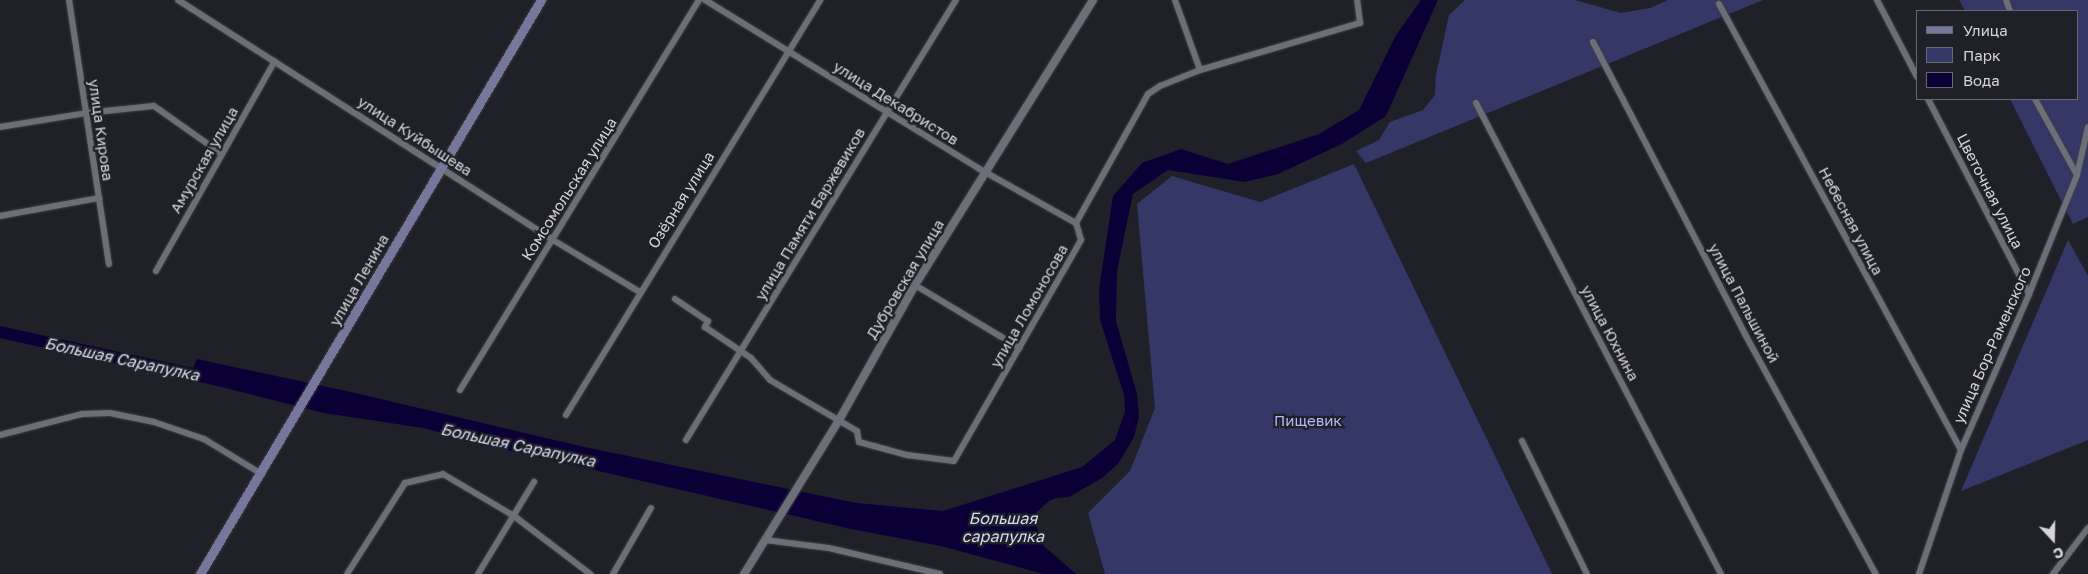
<!DOCTYPE html>
<meta charset="utf-8">
<style>
body{margin:0}
#map{position:relative;width:2088px;height:574px;overflow:hidden;background:#202128;font-family:"Golos Text",sans-serif}
div>[style]{position:absolute}
[style*='--x']{left:calc(var(--x)*1px);top:calc(var(--y)*1px);width:calc(var(--w)*1px);rotate:calc(var(--a)*1deg)}
.green>*{inset:0;background:#353766}
.water>*{inset:0;background:#0b0036}
.roads{filter:drop-shadow(0 0 1px #3f3f45) drop-shadow(0 0 1px #3f3f45)}
.minor>*{height:6px;margin:-3px;padding:0 3px;transform-origin:3px;border-radius:3px;background:#6d6f78}
.tertiary>*{height:8px;margin:-4px;padding:0 4px;transform-origin:4px;border-radius:4px;background:#6d6f78}
.secondary>*{height:9px;margin:-4.5px;padding:0 4.5px;transform-origin:4.5px;border-radius:4.5px;background:#75789b}
span{translate:-50% -50%;white-space:nowrap;text-align:center;line-height:1.15;-webkit-text-stroke:4.5px #202128;paint-order:stroke}
.street-label{font-size:15px;color:#d4d4da}
.park-label{font-size:15px;color:#b1b8fa}
.water-label{font-size:16px;color:#d8dbf2;font-style:italic}
.legend{position:absolute;left:1916px;top:10px;width:162px;height:90px;box-sizing:border-box;background:#202128;border:1px solid #68696f;margin:0;padding:6px 9px;list-style:none;font-size:15px;color:#d4d4da}
.legend li{display:flex;align-items:center;gap:10px;height:25px}
.legend b{width:25px;border:1px solid #68696f}
.north{position:absolute;left:2028px;top:514px;width:50px;height:50px;-webkit-text-stroke:4px #202128;paint-order:stroke;rotate:159deg;font-size:14px;font-weight:700;line-height:20px;text-align:center;color:#d4d4da}
.north::after{content:'';display:block;margin:auto;width:18px;height:22px;background:#d4d4da;clip-path:polygon(50% 0,100% 100%,50% 72%,0 100%)}
</style>
<div id="map">
<div class="green">
<div style="clip-path:polygon(1465px 0,1575px 0,1621px 13px,1650px 8px,1668px 0,1763px 0,1366px 163px,1356px 151px,1379px 140px,1390px 122px,1423px 110px,1435px 95px,1436px 75px,1449px 15px)"></div>
<div style="clip-path:polygon(1959px 0,2088px 0,2088px 217px,2073px 224px,2010px 99px,2077px 99px,2077px 11px,1965px 11px)"></div>
<div style="clip-path:polygon(1354px 164px,1552px 574px,1105px 574px,1088px 513px,1130px 471px,1155px 408px,1137px 204px,1172px 176px,1260px 202px)"></div>
<div style="clip-path:polygon(2068px 240px,2088px 276px,2088px 440px,1961px 491px)"></div>
</div>
<div class="water">
<div style="clip-path:polygon(1421px 0,1438px 0,1386px 116px,1342px 144px,1278px 174px,1245px 182px,1168px 170px,1133px 194px,1117px 271px,1116px 321px,1137px 394px,1139px 417px,1134px 437px,1118px 464px,1102px 478px,1069px 497px,1056px 498px,1049px 501px,1036px 513px,1037px 528px,1044px 546px,1076px 574px,1044px 574px,941px 546px,851px 529px,507px 450px,423px 428px,324px 413px,222px 387px,0 338px,0 326px,193px 368px,197px 359px,351px 392px,580px 446px,856px 503px,943px 511px,1082px 467px,1115px 440px,1125px 411px,1124px 395px,1100px 320px,1099px 289px,1113px 196px,1142px 163px,1181px 149px,1228px 164px,1319px 134px,1359px 110px,1396px 35px)"></div>
</div>
<div class="roads">
<div class="minor">
<div style="--x:69;--y:0;--w:267;--a:81.4"></div>
<div style="--x:178;--y:0;--w:445;--a:32.6"></div>
<div style="--x:553;--y:240;--w:101;--a:30.9"></div>
<div style="--x:705;--y:0;--w:321;--a:31.6"></div>
<div style="--x:978;--y:168;--w:112;--a:29.3"></div>
<div style="--x:1175;--y:0;--w:74;--a:70.3"></div>
<div style="--x:1877;--y:0;--w:87;--a:62.5"></div>
<div style="--x:2006;--y:0;--w:12;--a:70"></div>
<div style="--x:1719;--y:4;--w:507;--a:61.52"></div>
<div style="--x:1593;--y:42;--w:331;--a:62.5"></div>
<div style="--x:1746;--y:336;--w:271;--a:61.4"></div>
<div style="--x:1928;--y:99;--w:220;--a:62.6"></div>
<div style="--x:2035;--y:99;--w:87;--a:61.1"></div>
<div style="--x:1476;--y:103;--w:531;--a:62.52"></div>
<div style="--x:0;--y:127;--w:87;--a:-9.2"></div>
<div style="--x:86;--y:113;--w:68;--a:-5.9"></div>
<div style="--x:154;--y:106;--w:83;--a:35.2"></div>
<div style="--x:0;--y:216;--w:101;--a:-10.3"></div>
<div style="--x:156;--y:271;--w:241;--a:-60.5"></div>
<div style="--x:915;--y:285;--w:122;--a:31"></div>
<div style="--x:675;--y:299;--w:40;--a:34"></div>
<div style="--x:708;--y:321;--w:7;--a:117"></div>
<div style="--x:705;--y:327;--w:55;--a:34"></div>
<div style="--x:751;--y:358;--w:29;--a:49"></div>
<div style="--x:770;--y:380;--w:101;--a:30.4"></div>
<div style="--x:857;--y:431;--w:11;--a:80"></div>
<div style="--x:859;--y:442;--w:50;--a:15.2"></div>
<div style="--x:907;--y:455;--w:47;--a:7.3"></div>
<div style="--x:954;--y:461;--w:255;--a:-60.1"></div>
<div style="--x:1081;--y:240;--w:18;--a:-106"></div>
<div style="--x:1076;--y:223;--w:148;--a:-60.8"></div>
<div style="--x:1148;--y:94;--w:14;--a:-34"></div>
<div style="--x:1160;--y:86;--w:43;--a:-21.8"></div>
<div style="--x:1200;--y:70;--w:167;--a:-16.4"></div>
<div style="--x:1360;--y:23;--w:23;--a:-97"></div>
<div style="--x:460;--y:390;--w:457;--a:-58.5"></div>
<div style="--x:566;--y:415;--w:487;--a:-58.5"></div>
<div style="--x:0;--y:435;--w:85;--a:-14.4"></div>
<div style="--x:82;--y:414;--w:28;--a:-2"></div>
<div style="--x:110;--y:413;--w:45;--a:11.6"></div>
<div style="--x:154;--y:422;--w:53;--a:18.8"></div>
<div style="--x:204;--y:439;--w:66;--a:31.3"></div>
<div style="--x:686;--y:440;--w:516;--a:-58.47"></div>
<div style="--x:1522;--y:441;--w:148;--a:64"></div>
<div style="--x:765;--y:540;--w:64;--a:7.1"></div>
<div style="--x:829;--y:548;--w:114;--a:13.2"></div>
<div style="--x:347;--y:574;--w:108;--a:-57.5"></div>
<div style="--x:405;--y:483;--w:39;--a:-13"></div>
<div style="--x:443;--y:474;--w:82;--a:30.6"></div>
<div style="--x:514;--y:516;--w:96;--a:37.3"></div>
<div style="--x:478;--y:574;--w:108;--a:-58.7"></div>
<div style="--x:613;--y:574;--w:76;--a:-60.1"></div>
<div style="--x:1919;--y:574;--w:131;--a:-71.3"></div>
<div style="--x:1961;--y:450;--w:170;--a:-66.4"></div>
<div style="--x:2029;--y:294;--w:128;--a:-68"></div>
<div style="--x:2077;--y:175;--w:49;--a:-77.1"></div>
<div style="--x:2053;--y:574;--w:58;--a:-52.7"></div>
</div>
<div class="tertiary">
<div style="--x:744;--y:574;--w:181;--a:-58.3"></div>
<div style="--x:839;--y:420;--w:155;--a:-60.6"></div>
<div style="--x:915;--y:285;--w:336;--a:-58"></div>
</div>
<div class="secondary">
<div style="--x:200;--y:574;--w:668;--a:-59.29"></div>
</div>
</div>
<div class="street-label">
<span style="left:896px;top:103px;rotate:32deg">улица Декабристов</span>
<span style="left:101px;top:130px;rotate:82deg">улица Кирова</span>
<span style="left:415px;top:136px;rotate:33deg">улица Куйбышева</span>
<span style="left:204px;top:160px;rotate:-60deg">Амурская улица</span>
<span style="left:569px;top:189px;rotate:-58deg">Комсомольская улица</span>
<span style="left:1990px;top:191px;rotate:63deg">Цветочная улица</span>
<span style="left:681px;top:200px;rotate:-58deg">Озёрная улица</span>
<span style="left:810px;top:214px;rotate:-59deg">улица Памяти Баржевиков</span>
<span style="left:1851px;top:221px;rotate:62deg">Небесная улица</span>
<span style="left:905px;top:279px;rotate:-59deg">Дубровская улица</span>
<span style="left:359px;top:280px;rotate:-60deg">улица Ленина</span>
<span style="left:1744px;top:303px;rotate:62deg">улица Пальшиной</span>
<span style="left:1029px;top:306px;rotate:-60deg">улица Ломоносова</span>
<span style="left:1610px;top:333px;rotate:62deg">улица Юхнина</span>
<span style="left:1992px;top:345px;rotate:-66deg">улица Бор-Раменского</span>
</div>
<div class="park-label">
<span style="left:1308px;top:421px">Пищевик</span>
</div>
<div class="water-label">
<span style="left:122px;top:359px;rotate:12deg">Большая Сарапулка</span>
<span style="left:518px;top:445px;rotate:12deg">Большая Сарапулка</span>
<span style="left:1003px;top:527px">Большая<br>сарапулка</span>
</div>
<ul class="legend">
<li><b style="height:6px;background:#75789b"></b>Улица</li>
<li><b style="height:14px;background:#353766"></b>Парк</li>
<li><b style="height:14px;background:#0b0036"></b>Вода</li>
</ul>
<div class="north">С</div>
</div>
